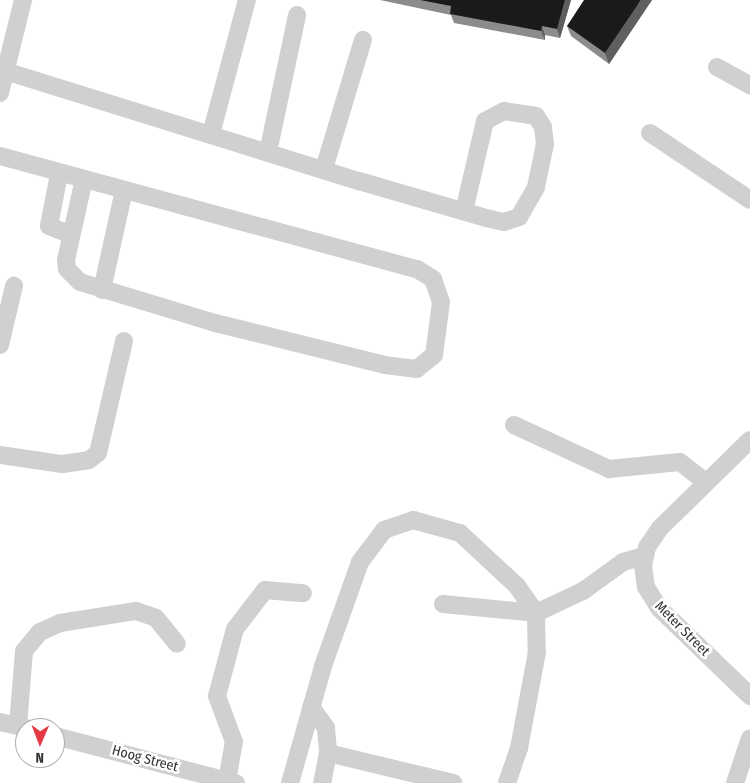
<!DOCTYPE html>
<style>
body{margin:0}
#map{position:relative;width:750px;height:783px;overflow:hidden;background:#fff;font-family:"Fira Sans Condensed",sans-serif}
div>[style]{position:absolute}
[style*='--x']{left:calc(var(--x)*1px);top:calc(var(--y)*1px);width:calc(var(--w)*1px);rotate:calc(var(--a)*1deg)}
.minor>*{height:18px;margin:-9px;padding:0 9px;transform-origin:9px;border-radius:9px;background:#d0d0d0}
.wall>*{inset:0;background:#8c8c8c}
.shaded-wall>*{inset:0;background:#5f5f5f}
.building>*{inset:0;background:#1a1a1a}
span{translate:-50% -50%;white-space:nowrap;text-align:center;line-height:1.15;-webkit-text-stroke:5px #fff;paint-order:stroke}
.street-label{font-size:14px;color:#333}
.north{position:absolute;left:15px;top:718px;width:50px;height:50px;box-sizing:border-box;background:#fff;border:1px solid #adadad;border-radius:50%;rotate:181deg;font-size:14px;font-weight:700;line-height:20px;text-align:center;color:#333}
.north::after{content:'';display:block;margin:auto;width:18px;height:22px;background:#e63946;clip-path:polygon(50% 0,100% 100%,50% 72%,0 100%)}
</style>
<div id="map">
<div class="minor">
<div style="--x:717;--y:67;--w:38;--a:29"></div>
<div style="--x:5;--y:71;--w:371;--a:17.3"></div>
<div style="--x:359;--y:181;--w:132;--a:16.2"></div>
<div style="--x:486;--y:218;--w:18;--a:13"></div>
<div style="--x:504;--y:222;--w:16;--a:-18"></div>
<div style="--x:519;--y:217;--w:34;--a:-60"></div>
<div style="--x:536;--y:187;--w:44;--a:-78.2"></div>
<div style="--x:545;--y:144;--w:17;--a:-97"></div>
<div style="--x:543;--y:127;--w:13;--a:-122"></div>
<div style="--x:536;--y:116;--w:32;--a:-171"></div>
<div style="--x:504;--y:111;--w:21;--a:152"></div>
<div style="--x:485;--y:121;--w:92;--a:103.1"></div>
<div style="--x:0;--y:93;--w:96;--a:-76.1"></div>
<div style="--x:650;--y:133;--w:120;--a:33.8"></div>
<div style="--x:211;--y:134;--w:139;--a:-75"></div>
<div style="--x:268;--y:152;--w:140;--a:-78"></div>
<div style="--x:0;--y:156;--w:432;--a:15.2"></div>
<div style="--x:417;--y:269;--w:19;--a:32"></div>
<div style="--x:433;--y:279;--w:24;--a:71"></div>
<div style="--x:441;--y:302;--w:53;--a:97.5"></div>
<div style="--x:434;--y:355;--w:22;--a:141"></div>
<div style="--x:417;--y:369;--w:32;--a:-173"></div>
<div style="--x:385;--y:365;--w:175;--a:-166.1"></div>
<div style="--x:215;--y:323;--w:141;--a:-163.1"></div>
<div style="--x:80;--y:282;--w:18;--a:-135"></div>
<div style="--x:67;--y:269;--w:9;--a:-96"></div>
<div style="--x:66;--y:260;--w:83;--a:-77.5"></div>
<div style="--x:324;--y:169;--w:135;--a:-73.2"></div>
<div style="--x:59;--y:174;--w:53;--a:100.9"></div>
<div style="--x:49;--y:226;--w:24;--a:22"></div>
<div style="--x:102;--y:290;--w:102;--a:-77.6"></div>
<div style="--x:0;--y:345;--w:61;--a:-76.7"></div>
<div style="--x:514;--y:425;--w:105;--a:24.9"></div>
<div style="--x:609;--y:469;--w:71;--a:-5.6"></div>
<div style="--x:680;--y:462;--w:33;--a:38"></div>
<div style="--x:750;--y:440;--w:126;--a:135.6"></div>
<div style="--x:660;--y:528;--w:23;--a:124"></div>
<div style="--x:647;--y:547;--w:19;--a:102"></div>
<div style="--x:643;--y:566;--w:21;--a:82"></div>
<div style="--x:646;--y:587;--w:25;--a:58"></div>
<div style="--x:659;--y:608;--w:127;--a:44"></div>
<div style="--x:0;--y:455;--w:63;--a:8.3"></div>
<div style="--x:62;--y:464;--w:27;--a:-8"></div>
<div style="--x:89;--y:460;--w:11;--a:-38"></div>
<div style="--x:98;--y:453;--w:115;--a:-76.9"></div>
<div style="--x:443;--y:604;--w:93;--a:5.5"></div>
<div style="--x:536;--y:613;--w:52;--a:-25.1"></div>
<div style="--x:583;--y:591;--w:49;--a:-35.9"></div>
<div style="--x:623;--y:562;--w:22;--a:-16"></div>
<div style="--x:311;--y:707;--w:26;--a:54"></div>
<div style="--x:326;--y:728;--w:25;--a:85"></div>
<div style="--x:328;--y:753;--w:31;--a:101"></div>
<div style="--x:0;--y:722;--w:27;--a:13"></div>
<div style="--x:18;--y:726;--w:75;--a:-85.4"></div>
<div style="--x:24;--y:651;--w:25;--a:-50"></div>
<div style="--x:40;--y:632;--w:22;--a:-24"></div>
<div style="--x:60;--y:623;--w:77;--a:-9"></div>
<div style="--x:136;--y:611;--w:21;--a:19"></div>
<div style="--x:156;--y:618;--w:33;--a:51"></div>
<div style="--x:55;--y:736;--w:187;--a:14.6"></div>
<div style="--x:328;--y:753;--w:129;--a:13.5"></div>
<div style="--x:227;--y:781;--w:40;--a:-80"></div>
<div style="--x:234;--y:742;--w:49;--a:-110.3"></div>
<div style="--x:217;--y:696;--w:69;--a:-75"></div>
<div style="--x:235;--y:629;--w:49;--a:-52.4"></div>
<div style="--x:265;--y:590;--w:38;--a:5"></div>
<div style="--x:290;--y:783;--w:122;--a:-74.2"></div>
<div style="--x:323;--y:666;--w:110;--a:-70.4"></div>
<div style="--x:360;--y:562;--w:40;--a:-53"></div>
<div style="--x:384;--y:530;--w:31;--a:-19"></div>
<div style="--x:413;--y:520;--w:49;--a:15.5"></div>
<div style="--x:460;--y:533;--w:78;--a:42.9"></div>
<div style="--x:517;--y:586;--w:33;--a:55"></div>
<div style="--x:536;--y:613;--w:39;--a:89"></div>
<div style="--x:537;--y:652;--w:98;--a:100.6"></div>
<div style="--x:519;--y:748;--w:37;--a:109"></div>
<div style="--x:735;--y:783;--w:47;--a:-71.6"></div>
</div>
<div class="wall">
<div style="clip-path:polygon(380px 0,571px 0,560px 38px,545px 35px,545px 40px,454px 23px,451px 15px)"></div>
<div style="clip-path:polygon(652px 0,609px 64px,571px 36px,567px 26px)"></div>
</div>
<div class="shaded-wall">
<div style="clip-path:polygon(565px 0,571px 0,560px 38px,557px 29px)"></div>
<div style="clip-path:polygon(641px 0,652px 0,609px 64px,605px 53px)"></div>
<div style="clip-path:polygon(542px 26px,545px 35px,545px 40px,541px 31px)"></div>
</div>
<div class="building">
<div style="clip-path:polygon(420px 0,565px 0,557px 29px,542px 26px,541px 31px,450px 14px,451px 6px)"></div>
<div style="clip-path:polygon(584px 0,641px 0,605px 53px,567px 26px)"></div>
</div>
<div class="street-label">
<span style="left:682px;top:629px;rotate:45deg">Meter Street</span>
<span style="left:145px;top:759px;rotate:15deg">Hoog Street</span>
</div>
<div class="north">N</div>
</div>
